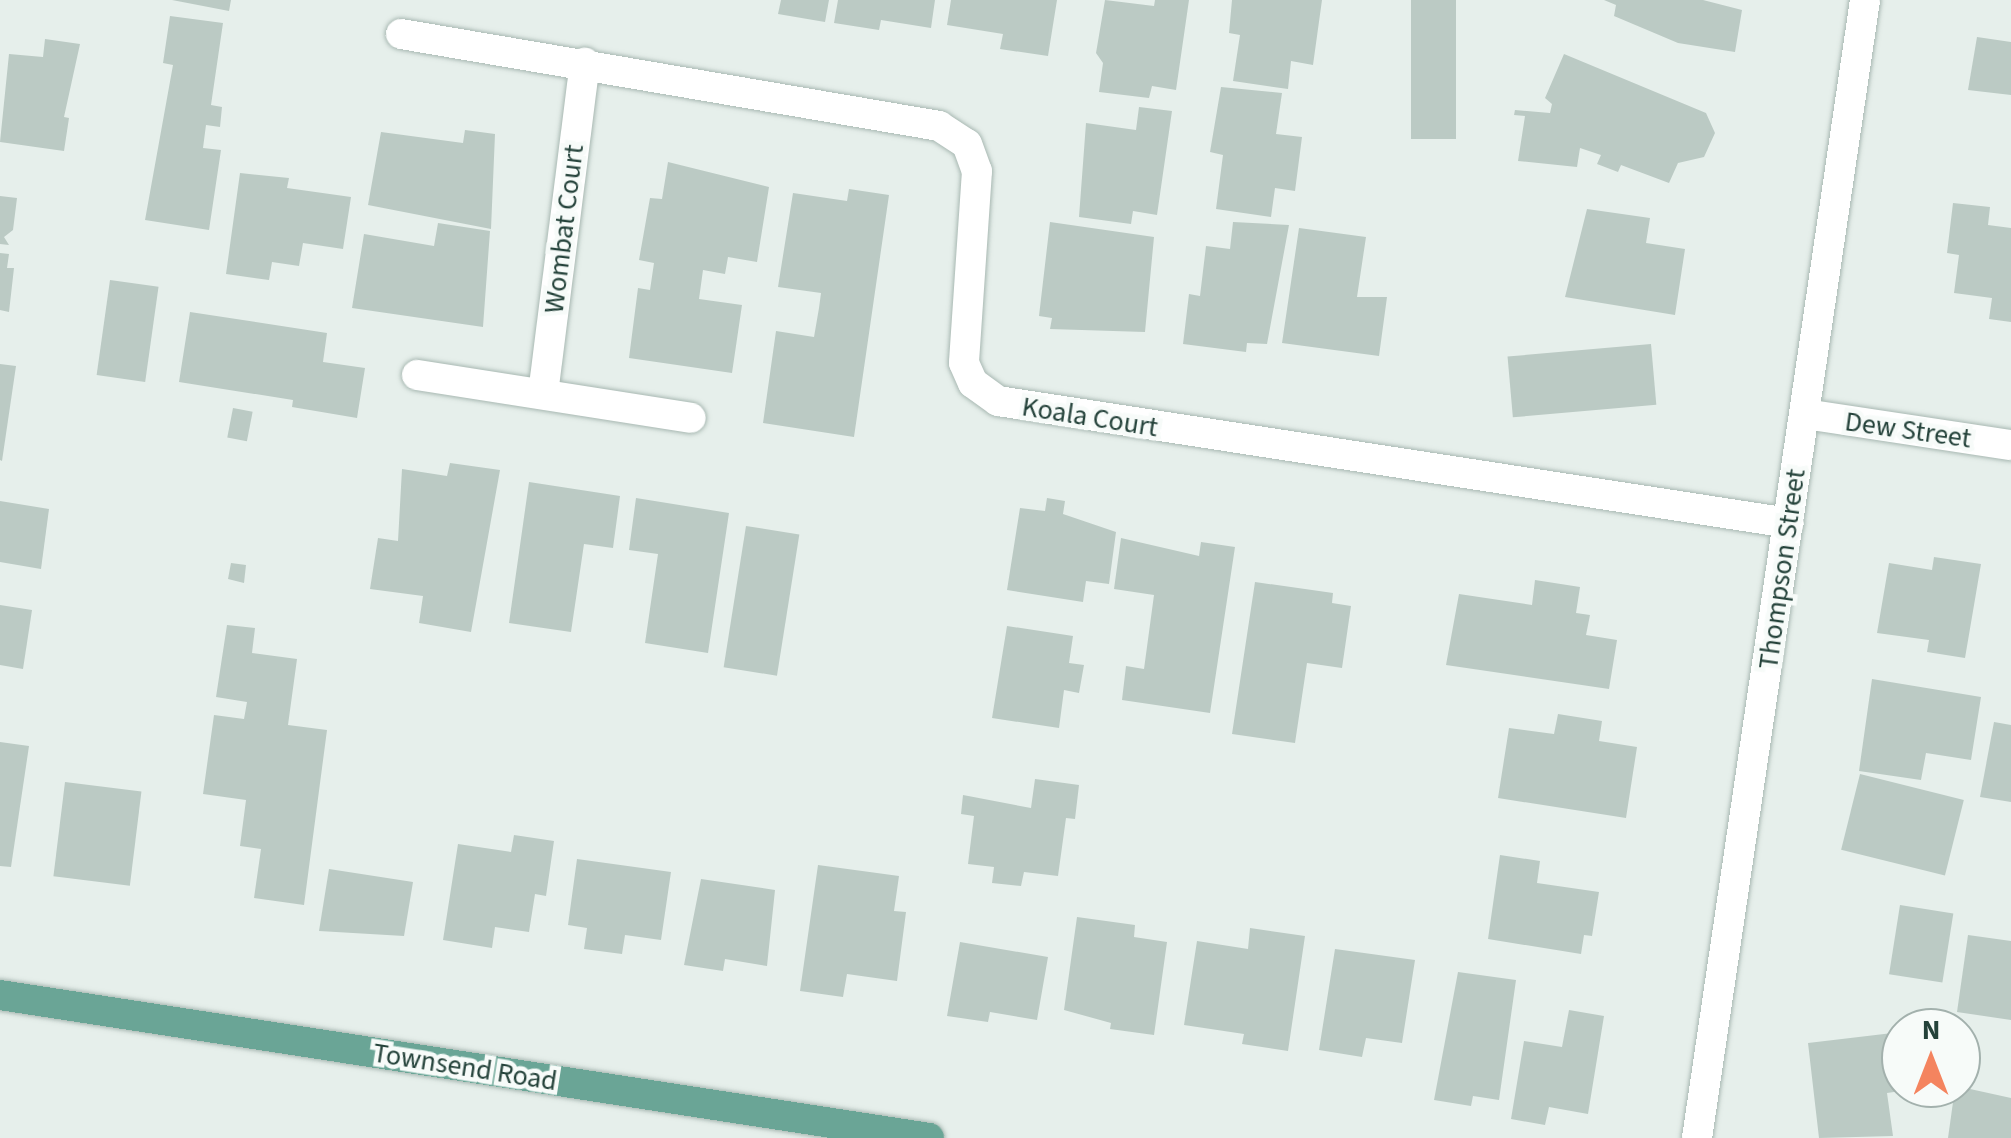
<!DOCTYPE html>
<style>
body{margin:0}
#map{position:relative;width:2011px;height:1138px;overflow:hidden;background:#e6efeb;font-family:"Source Sans 3",sans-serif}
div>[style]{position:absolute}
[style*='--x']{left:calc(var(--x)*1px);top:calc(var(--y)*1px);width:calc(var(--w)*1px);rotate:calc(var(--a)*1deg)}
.building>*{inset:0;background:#bbcac4;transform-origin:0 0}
.roads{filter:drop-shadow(0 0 2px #a8b8b2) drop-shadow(0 0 2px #a8b8b2)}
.minor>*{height:30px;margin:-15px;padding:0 15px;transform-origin:15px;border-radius:15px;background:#fff}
.major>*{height:30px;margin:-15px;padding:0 15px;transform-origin:15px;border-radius:15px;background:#6aa596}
span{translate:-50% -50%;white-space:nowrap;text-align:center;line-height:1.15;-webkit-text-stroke:9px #f7fbf9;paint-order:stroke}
.street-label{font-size:28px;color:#24423a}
.north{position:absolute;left:1881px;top:1008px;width:100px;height:100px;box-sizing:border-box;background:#f7fbf9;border:2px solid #a3b1ad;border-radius:50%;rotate:0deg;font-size:28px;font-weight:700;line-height:40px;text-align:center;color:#24423a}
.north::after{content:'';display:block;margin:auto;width:35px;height:45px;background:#f4845f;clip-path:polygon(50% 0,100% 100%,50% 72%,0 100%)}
</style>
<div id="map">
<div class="building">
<div style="clip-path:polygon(172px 0,231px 0,229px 11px)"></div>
<div style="clip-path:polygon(781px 0,829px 0,825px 22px,778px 14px)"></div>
<div style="clip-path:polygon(838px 0,935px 0,931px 28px,881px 20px,879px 30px,834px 23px)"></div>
<div style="clip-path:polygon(951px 0,1057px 0,1048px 56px,1000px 49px,1003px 34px,947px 25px)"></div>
<div style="clip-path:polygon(1105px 0,1154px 6px,1155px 0,1189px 0,1176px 90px,1152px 86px,1149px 98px,1099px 92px,1103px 63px,1096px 53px)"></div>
<div style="clip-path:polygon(1232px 0,1322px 0,1313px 65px,1291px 61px,1288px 89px,1233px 81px,1240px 35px,1229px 33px)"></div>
<div style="left:1411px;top:0;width:45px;height:139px"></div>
<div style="clip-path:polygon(1604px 0,1703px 0,1742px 10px,1735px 52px,1678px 43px,1614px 16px,1616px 5px)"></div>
<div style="clip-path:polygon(170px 16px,223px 23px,211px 105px,222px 107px,220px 127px,206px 125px,203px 148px,221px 150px,209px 230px,145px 220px,173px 65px,163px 63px)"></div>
<div style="clip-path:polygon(1977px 37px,2011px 42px,2011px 95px,1968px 90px)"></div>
<div style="clip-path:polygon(45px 39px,80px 44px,64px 117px,69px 118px,64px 151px,0 142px,9px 54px,43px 57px)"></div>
<div style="clip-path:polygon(1564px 54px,1706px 113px,1715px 133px,1704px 157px,1678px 163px,1669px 183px,1621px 165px,1618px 172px,1597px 164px,1601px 155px,1580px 148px,1577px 167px,1518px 161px,1525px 116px,1514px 115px,1515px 110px,1550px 113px,1552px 104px,1545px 98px)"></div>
<div style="clip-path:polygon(1221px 87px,1282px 93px,1276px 134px,1302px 137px,1295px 191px,1275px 188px,1271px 217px,1216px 209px,1223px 155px,1210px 152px)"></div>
<div style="clip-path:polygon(1139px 107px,1172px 111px,1157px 215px,1133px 211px,1131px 224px,1079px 217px,1086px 123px,1136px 130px)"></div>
<div style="clip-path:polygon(465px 130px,495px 134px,491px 229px,368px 205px,381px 132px,463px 143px)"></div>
<div style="clip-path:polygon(668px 162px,769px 187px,757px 262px,728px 257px,725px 274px,703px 270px,699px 299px,742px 305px,732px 373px,629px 358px,638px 288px,650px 290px,654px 263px,639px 260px,650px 198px,662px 199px)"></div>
<div style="clip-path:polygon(240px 173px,289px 178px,287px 188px,351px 197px,343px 249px,303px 243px,299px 266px,272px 262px,269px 280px,226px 274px)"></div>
<div style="clip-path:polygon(849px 189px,889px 195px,854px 437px,763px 423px,776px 331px,814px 337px,819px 308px,821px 293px,778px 287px,793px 193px,847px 201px)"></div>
<div style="clip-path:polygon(0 196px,17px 198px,13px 230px,4px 237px,9px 245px,0 244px)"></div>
<div style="clip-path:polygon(1953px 203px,1990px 207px,1988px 225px,2011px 228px,2011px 322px,1989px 319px,1992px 298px,1954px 293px,1959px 255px,1947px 253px)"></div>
<div style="clip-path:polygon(1587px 209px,1650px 218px,1646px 243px,1685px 249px,1675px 315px,1565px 297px)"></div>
<div style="clip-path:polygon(1050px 222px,1154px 237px,1145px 332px,1050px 329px,1052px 318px,1039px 316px)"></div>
<div style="clip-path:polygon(1233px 222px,1289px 225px,1267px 344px,1247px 343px,1246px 352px,1183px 344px,1189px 294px,1200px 296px,1206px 246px,1230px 249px)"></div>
<div style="clip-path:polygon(438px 223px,490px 231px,483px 327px,352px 308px,364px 234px,434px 246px)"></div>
<div style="clip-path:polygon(1299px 228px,1366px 237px,1357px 297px,1387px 297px,1379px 356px,1282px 343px)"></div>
<div style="clip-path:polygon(0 253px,9px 254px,7px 268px,14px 268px,9px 312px,0 310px)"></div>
<div style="left:110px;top:280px;width:49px;height:96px;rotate:8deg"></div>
<div style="clip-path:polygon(190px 312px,327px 333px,323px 362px,365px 368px,357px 418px,292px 407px,293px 400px,179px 382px)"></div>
<div style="left:1651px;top:344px;width:61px;height:144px;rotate:85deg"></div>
<div style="clip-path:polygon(0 364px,16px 366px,2px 461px,0 460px)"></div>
<div style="left:233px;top:408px;width:20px;height:30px;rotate:11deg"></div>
<div style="clip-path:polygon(450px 463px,500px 470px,471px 632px,419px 623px,423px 596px,370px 589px,378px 538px,398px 541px,402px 469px,447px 476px)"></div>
<div style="clip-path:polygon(529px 482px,620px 496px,613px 548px,584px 544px,571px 632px,509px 623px)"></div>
<div style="clip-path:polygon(636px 498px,729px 513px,708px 653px,645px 643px,658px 554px,629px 550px)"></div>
<div style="clip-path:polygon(1047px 498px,1065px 501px,1063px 514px,1116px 532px,1109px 584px,1086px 581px,1083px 602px,1007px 590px,1020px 508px,1045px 511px)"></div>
<div style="clip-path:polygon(0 501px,49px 509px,41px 569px,0 562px)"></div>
<div style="left:746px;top:526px;width:54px;height:143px;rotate:9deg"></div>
<div style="clip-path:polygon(1121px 538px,1199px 556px,1201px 542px,1235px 547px,1210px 713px,1122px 700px,1126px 666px,1144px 669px,1154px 595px,1114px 589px)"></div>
<div style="clip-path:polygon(1934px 557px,1981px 564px,1965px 658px,1927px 652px,1929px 640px,1877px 633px,1889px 563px,1932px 570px)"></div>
<div style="clip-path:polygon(231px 563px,246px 565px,244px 583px,228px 579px)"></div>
<div style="clip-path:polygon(1535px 580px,1580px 587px,1576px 613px,1590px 615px,1586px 635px,1617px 640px,1609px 689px,1446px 665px,1459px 594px,1532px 605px)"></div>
<div style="clip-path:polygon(1255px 582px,1333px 593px,1332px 603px,1351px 606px,1342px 668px,1307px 663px,1295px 743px,1232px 734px)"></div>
<div style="clip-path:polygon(0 605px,32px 610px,23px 669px,0 665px)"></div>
<div style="clip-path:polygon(227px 625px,255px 628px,252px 653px,297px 659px,288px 725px,327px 730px,304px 905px,254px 898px,261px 849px,240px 846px,246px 800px,203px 794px,214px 715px,244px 719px,247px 702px,216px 697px)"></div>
<div style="clip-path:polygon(1007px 626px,1073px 636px,1069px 663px,1084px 665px,1079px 693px,1064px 690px,1059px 728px,992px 718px)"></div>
<div style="clip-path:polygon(1872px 679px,1981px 697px,1971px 760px,1926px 753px,1921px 780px,1859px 771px)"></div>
<div style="clip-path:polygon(1558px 714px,1602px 721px,1599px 741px,1637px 747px,1626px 818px,1498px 798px,1509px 728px,1554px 734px)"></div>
<div style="clip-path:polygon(1994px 722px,2011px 725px,2011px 802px,1980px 797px)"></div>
<div style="clip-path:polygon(0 742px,29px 746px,11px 867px,0 866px)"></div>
<div style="left:1860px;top:774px;width:107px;height:78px;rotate:14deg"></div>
<div style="clip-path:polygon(1035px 779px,1079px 785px,1075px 819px,1066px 818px,1058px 876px,1024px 872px,1021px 886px,992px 883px,994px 867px,968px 864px,974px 816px,961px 814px,963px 795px,1031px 808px)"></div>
<div style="left:65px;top:782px;width:77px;height:95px;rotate:7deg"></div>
<div style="clip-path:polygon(514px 835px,554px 841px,546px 896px,535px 894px,529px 932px,495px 927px,492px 948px,443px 940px,458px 844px,511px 852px)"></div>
<div style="clip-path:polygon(1500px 855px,1540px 861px,1537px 883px,1599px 892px,1592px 936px,1584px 935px,1581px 954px,1488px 939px)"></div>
<div style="clip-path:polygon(577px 859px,671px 872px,661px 940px,625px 935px,622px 954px,584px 949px,587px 928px,568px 925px)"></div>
<div style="clip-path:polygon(818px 865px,899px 876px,894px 911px,906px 912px,897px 981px,847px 974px,843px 997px,800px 991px)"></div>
<div style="clip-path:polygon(329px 869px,413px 882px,404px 936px,319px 931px)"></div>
<div style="clip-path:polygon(701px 879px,775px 890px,767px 966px,725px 959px,723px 971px,684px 965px)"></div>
<div style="left:1900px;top:905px;width:54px;height:70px;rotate:9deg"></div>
<div style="clip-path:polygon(1077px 917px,1135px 925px,1134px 937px,1167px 942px,1154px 1035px,1110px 1029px,1111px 1023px,1064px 1010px)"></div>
<div style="clip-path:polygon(1250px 928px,1305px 936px,1288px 1051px,1242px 1044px,1244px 1034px,1184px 1025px,1197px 941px,1248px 949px)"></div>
<div style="clip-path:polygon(1968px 935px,2011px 941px,2011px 1020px,1957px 1012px)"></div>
<div style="clip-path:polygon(960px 942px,1048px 957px,1037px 1020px,990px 1012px,988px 1022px,947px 1016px)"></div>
<div style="clip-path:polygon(1335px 949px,1415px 960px,1402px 1043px,1366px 1038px,1362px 1057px,1319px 1050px)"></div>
<div style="clip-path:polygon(1458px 972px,1516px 980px,1499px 1100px,1473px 1096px,1471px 1106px,1434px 1100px)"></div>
<div style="clip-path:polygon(1569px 1010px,1604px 1016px,1588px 1114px,1549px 1107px,1545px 1125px,1511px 1119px,1524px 1041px,1562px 1047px)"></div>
<div style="clip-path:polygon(1901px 1032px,1901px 1091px,1887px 1093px,1893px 1136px,1819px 1138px,1808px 1043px)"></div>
<div style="clip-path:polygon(1961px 1087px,2011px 1098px,2011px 1138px,1948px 1138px,1955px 1088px)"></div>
</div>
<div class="roads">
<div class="minor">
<div style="--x:401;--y:34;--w:546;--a:9.7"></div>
<div style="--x:939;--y:126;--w:33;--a:33"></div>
<div style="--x:967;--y:144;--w:29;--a:70"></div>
<div style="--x:977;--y:171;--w:192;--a:93.9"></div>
<div style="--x:964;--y:363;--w:22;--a:66"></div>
<div style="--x:973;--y:383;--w:31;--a:36"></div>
<div style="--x:998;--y:401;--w:800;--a:8.77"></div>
<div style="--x:417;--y:375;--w:277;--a:8.9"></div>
<div style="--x:543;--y:394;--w:334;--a:-82.8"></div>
<div style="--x:1805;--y:414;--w:208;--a:8.6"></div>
<div style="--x:1697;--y:1138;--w:1150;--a:-81.6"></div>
</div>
<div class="major">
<div style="--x:0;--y:995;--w:940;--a:8.75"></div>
</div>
</div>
<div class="street-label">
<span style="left:564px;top:229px;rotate:-83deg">Wombat Court</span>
<span style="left:1090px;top:417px;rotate:9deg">Koala Court</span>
<span style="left:1908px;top:430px;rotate:8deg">Dew Street</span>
<span style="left:1782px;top:569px;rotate:-82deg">Thompson Street</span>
<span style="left:465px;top:1067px;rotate:9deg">Townsend Road</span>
</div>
<div class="north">N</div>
</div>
